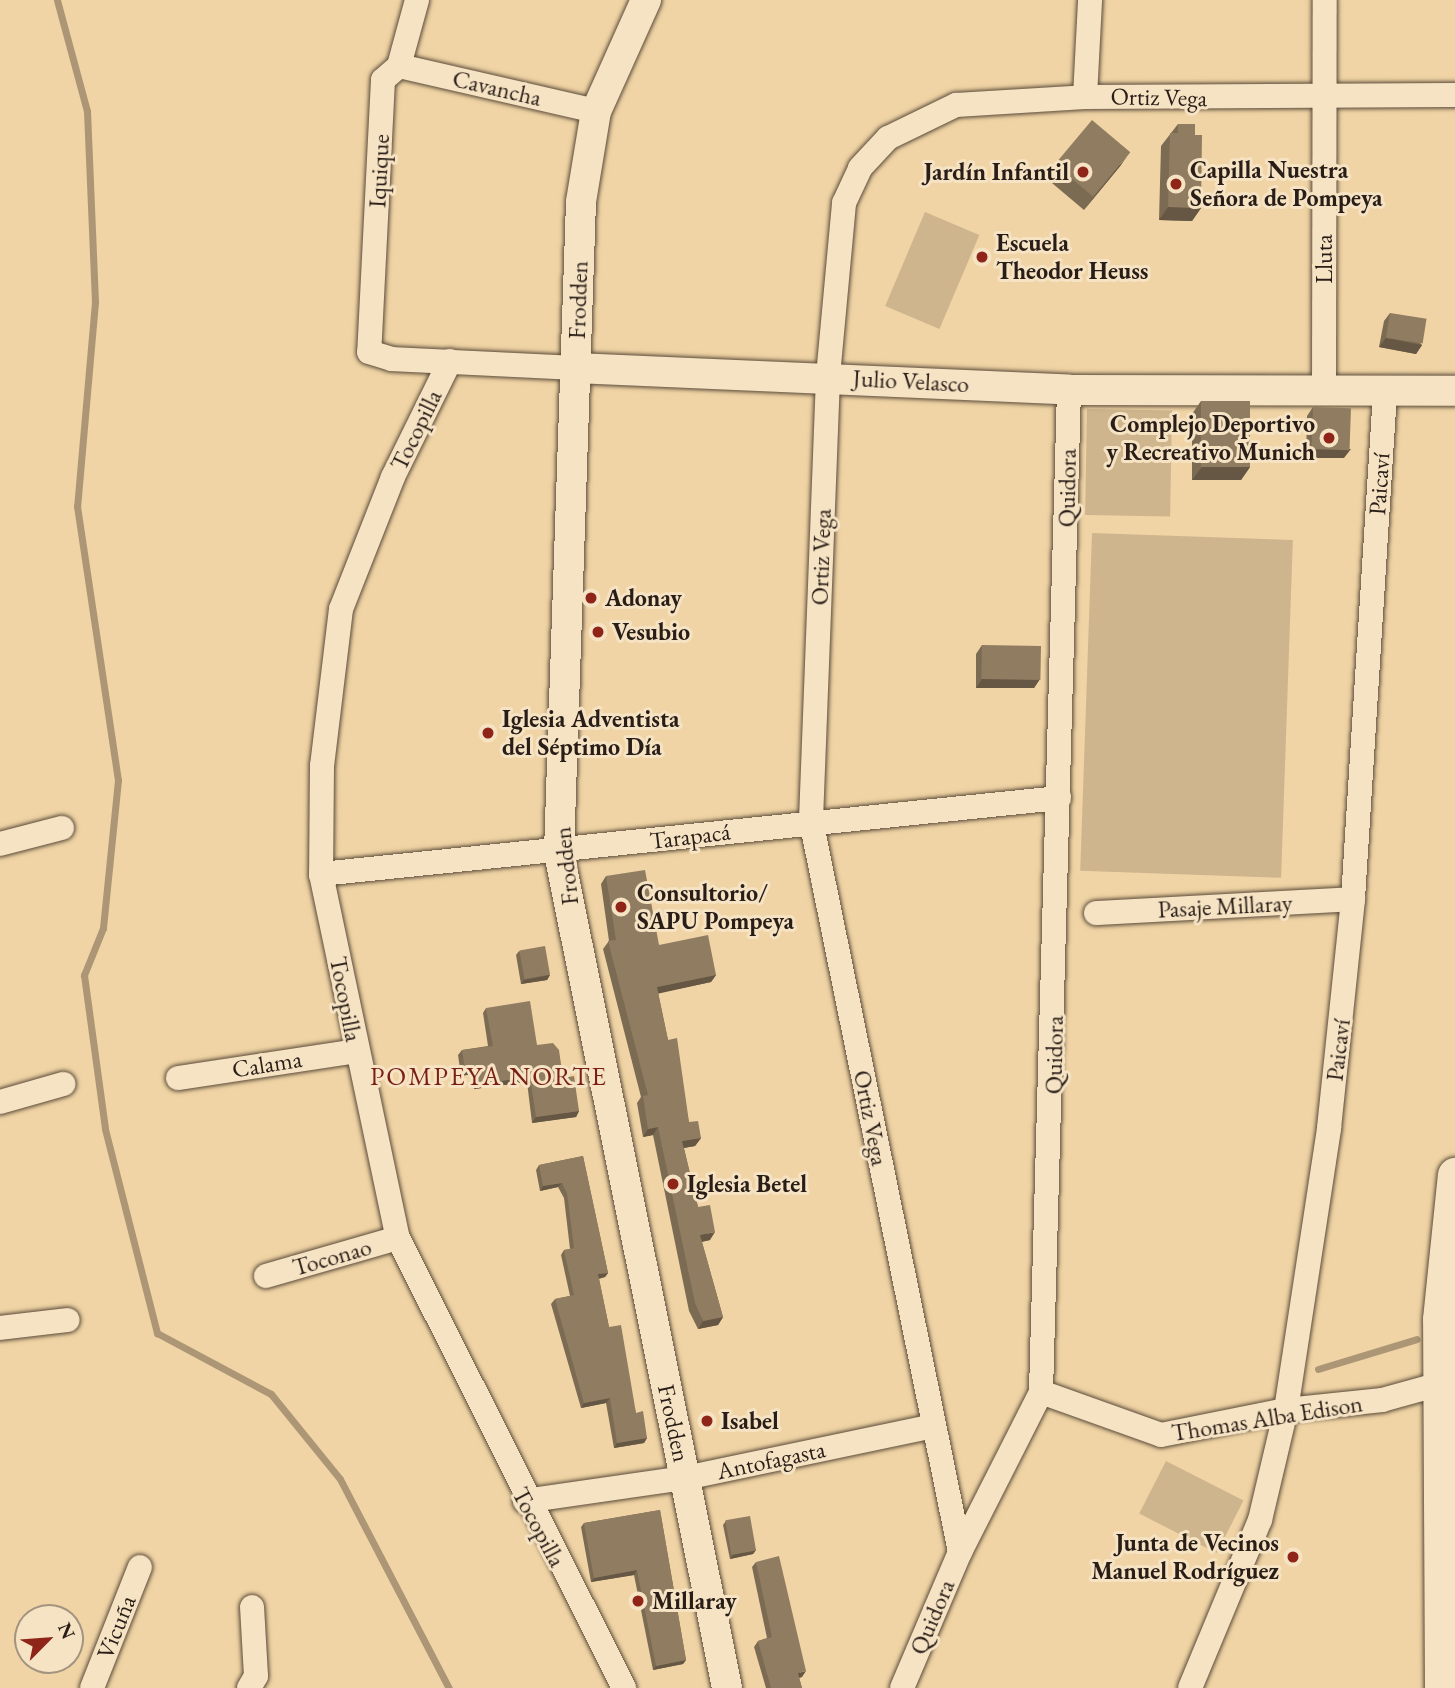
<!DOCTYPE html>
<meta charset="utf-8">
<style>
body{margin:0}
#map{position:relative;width:1455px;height:1688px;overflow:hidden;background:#f0d4a5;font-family:"EB Garamond",serif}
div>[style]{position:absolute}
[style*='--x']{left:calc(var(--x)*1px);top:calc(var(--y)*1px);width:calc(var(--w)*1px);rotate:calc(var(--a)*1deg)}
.green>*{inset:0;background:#ceb58d;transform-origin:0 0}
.stream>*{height:7px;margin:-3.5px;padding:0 3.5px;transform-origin:3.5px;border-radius:3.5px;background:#ac9675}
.roads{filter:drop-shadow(0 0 2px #5b4b3a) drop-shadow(0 0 2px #5b4b3a)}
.minor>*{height:24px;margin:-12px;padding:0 12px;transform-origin:12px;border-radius:12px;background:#f5e3c4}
.tertiary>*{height:30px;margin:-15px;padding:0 15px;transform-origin:15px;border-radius:15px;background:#f5e3c4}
.secondary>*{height:35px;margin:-17.5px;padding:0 17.5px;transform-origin:17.5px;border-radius:17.5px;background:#f5e3c4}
.wall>*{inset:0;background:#7c6b53}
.shaded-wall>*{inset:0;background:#655744}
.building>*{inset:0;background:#907c61;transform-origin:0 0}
.dots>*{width:19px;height:19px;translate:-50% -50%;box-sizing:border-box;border:4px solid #f5e3c4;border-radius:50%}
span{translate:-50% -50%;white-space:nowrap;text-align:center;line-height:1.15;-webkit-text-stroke:6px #f5e3c4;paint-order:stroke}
.street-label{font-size:24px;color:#291d17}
.poi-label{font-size:24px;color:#291d17;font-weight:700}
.left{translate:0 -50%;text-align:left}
.right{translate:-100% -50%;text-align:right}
.neighbourhood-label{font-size:26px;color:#7a1f14;letter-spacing:2px}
.north{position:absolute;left:14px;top:1604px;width:70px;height:70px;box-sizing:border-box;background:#f5e3c4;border:2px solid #a3947f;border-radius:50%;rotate:65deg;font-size:19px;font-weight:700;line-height:28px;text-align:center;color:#291d17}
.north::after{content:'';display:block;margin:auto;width:24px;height:32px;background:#8f2418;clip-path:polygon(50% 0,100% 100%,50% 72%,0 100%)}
</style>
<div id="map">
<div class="green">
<div style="left:925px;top:212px;width:59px;height:102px;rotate:23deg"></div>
<div style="left:1087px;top:409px;width:85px;height:106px;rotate:1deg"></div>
<div style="left:1092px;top:533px;width:201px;height:338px;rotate:2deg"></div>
<div style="left:1166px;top:1461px;width:87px;height:59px;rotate:27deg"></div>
</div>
<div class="stream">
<div style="--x:57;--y:0;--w:115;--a:74.9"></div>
<div style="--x:87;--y:111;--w:191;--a:87.6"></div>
<div style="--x:95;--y:302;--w:205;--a:95"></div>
<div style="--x:77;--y:506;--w:277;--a:81.5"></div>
<div style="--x:118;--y:780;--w:149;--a:95.8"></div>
<div style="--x:103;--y:928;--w:51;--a:112"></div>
<div style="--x:84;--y:975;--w:155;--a:82.2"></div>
<div style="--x:105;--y:1129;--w:211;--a:75.7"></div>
<div style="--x:157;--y:1333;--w:129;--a:28.2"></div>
<div style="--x:271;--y:1394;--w:109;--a:50.9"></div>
<div style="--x:340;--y:1479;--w:236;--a:62.5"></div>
<div style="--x:1318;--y:1369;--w:103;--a:-16.9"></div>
</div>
<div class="roads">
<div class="minor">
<div style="--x:417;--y:0;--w:68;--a:105.3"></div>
<div style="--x:399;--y:66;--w:21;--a:139"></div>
<div style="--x:383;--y:80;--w:272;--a:92.9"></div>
<div style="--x:369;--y:352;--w:24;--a:17"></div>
<div style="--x:392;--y:359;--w:183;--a:2.8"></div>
<div style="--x:399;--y:66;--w:202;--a:12.9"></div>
<div style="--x:1085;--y:97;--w:97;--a:-87"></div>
<div style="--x:450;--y:361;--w:129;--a:116.2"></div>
<div style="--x:393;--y:477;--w:142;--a:111.5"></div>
<div style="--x:341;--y:609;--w:157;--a:96.9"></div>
<div style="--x:322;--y:765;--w:109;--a:90.5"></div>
<div style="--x:321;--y:874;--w:372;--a:78.1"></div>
<div style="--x:398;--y:1238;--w:504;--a:63.33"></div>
<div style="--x:1324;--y:392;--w:392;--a:-89.9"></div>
<div style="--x:0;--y:844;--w:64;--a:-14.5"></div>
<div style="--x:321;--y:874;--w:742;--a:-5.88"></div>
<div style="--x:1096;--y:913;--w:257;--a:-3.1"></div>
<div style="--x:178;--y:1078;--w:180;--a:-8.6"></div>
<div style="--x:0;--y:1102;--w:66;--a:-15.9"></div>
<div style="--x:266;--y:1276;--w:137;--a:-16.1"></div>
<div style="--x:0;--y:1328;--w:68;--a:-6.7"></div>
<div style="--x:1041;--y:1392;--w:127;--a:19.7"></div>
<div style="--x:1161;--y:1435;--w:127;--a:-11.3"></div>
<div style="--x:1286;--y:1410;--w:97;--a:-5.9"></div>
<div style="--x:1382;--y:1400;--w:75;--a:-15.5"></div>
<div style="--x:525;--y:1501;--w:162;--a:-8.2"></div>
<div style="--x:685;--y:1478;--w:253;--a:-11.8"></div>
<div style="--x:960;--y:1552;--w:747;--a:-101.51"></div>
<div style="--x:811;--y:820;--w:444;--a:-87.8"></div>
<div style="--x:828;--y:376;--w:174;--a:-84.7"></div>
<div style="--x:844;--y:203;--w:38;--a:-65"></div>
<div style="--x:860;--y:168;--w:41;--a:-47"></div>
<div style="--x:888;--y:138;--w:76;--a:-25.9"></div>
<div style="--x:956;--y:105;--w:129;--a:-3.5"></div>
<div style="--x:1085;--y:97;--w:370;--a:-0.3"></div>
<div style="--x:92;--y:1688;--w:130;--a:-68.4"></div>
<div style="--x:249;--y:1688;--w:14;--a:-60"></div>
<div style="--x:256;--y:1676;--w:69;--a:-93.3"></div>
<div style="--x:902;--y:1688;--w:148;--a:-66.9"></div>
<div style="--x:960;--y:1552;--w:179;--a:-63.1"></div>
<div style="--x:1041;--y:1392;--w:1002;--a:-88.4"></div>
<div style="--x:1190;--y:1688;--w:182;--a:-67.4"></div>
<div style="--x:1260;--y:1520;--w:113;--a:-76.7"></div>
<div style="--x:1286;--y:1410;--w:285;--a:-81.3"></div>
<div style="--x:1329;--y:1128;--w:230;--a:-84"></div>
<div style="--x:1353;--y:899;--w:507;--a:-86.38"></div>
</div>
<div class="tertiary">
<div style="--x:646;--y:0;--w:122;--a:114.2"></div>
<div style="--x:596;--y:111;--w:92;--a:99.4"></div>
<div style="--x:581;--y:202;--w:651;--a:91.94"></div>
<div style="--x:559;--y:853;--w:852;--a:78.62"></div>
<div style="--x:575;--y:368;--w:494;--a:2.5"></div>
<div style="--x:1069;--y:390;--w:386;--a:0.1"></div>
</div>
<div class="secondary">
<div style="--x:1442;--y:1688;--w:369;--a:-90.3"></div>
<div style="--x:1440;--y:1319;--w:145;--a:-84.1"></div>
</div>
</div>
<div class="wall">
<div style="clip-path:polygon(1178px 124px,1195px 135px,1201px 208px,1192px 221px,1159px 220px,1161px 146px)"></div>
<div style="clip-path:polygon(1055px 165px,1121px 165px,1084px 210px,1046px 178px)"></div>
<div style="clip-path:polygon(1390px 313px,1422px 345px,1416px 354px,1379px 347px,1384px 321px)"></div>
<div style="clip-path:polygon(1201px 401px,1250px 467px,1241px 480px,1192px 480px,1192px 414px)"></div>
<div style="clip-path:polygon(1313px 407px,1344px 458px,1306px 458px,1307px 416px)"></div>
<div style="clip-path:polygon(982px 645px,1040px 679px,1034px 688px,976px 688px,976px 654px)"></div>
<div style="clip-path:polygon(606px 876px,659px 945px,716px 975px,711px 982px,658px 993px,668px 1040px,689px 1122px,701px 1138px,695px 1146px,684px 1148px,698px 1207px,710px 1240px,702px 1242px,723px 1317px,718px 1325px,698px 1329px,689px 1311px,653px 1135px,643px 1137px,637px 1103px,641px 1097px,603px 949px,609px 941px,601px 884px)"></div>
<div style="clip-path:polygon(519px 951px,550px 975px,547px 980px,521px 984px,516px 955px)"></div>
<div style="clip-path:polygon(486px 1008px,537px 1045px,563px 1078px,579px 1111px,576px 1117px,532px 1123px,527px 1082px,474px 1089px,472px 1074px,461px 1076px,458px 1055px,462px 1050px,488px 1046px,483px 1013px)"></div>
<div style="clip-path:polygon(583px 1156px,608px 1273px,605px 1277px,599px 1279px,609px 1327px,636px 1413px,647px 1438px,644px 1443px,614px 1448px,606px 1403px,581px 1408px,551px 1304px,555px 1299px,570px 1296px,561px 1255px,564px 1250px,570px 1249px,564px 1198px,558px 1187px,540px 1191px,536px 1170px,539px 1165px)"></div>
<div style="clip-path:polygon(660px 1510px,686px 1660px,683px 1664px,653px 1670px,634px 1575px,591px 1582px,581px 1527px,584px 1523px)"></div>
<div style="clip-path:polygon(726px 1521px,756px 1550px,753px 1554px,730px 1559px,723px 1525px)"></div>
<div style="clip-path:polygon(756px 1562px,802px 1677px,799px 1678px,802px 1688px,766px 1688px,754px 1647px,758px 1641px,767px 1638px,752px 1567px)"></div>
</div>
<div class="shaded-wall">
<div style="clip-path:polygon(1130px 152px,1121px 165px,1084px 210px,1094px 197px)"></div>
<div style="clip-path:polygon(1168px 207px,1201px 208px,1192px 221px,1159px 220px)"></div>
<div style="clip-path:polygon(1386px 338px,1422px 345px,1416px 354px,1379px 347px)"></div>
<div style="clip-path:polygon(1312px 449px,1351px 449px,1344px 458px,1306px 458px)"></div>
<div style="clip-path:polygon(1202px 467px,1250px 467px,1241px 480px,1192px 480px)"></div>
<div style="clip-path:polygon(982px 679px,1040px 679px,1034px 688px,976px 688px)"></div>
<div style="clip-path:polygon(550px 975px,547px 980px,521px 984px,524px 980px)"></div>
<div style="clip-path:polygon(716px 975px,711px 982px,652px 995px,657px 987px)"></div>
<div style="clip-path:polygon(476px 1069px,472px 1074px,461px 1076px,465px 1070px)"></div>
<div style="clip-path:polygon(530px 1077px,527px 1082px,474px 1089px,478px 1084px)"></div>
<div style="clip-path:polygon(579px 1111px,576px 1117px,532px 1123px,536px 1117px)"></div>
<div style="clip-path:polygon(658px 1127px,653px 1135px,643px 1137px,648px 1129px)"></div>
<div style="clip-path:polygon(701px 1138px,695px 1146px,677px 1149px,682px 1141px)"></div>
<div style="clip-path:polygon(562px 1183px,558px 1187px,540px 1191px,543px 1186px)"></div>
<div style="clip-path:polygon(715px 1232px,710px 1240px,695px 1243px,700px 1235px)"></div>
<div style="clip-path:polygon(608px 1273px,605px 1277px,595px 1279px,598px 1274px)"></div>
<div style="clip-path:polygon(723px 1317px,718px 1325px,698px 1329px,703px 1321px)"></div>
<div style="clip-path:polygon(610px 1398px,606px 1403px,581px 1408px,584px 1403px)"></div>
<div style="clip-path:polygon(647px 1438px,644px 1443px,614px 1448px,617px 1443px)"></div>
<div style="clip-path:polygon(756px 1550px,753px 1554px,730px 1559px,733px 1555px)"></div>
<div style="clip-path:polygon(637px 1570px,634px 1575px,591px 1582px,594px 1578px)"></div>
<div style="clip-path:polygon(686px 1660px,683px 1664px,653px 1670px,656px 1666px)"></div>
<div style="clip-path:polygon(806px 1671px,802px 1677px,794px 1679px,798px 1673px)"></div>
</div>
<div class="building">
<div style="left:1092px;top:120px;width:50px;height:58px;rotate:40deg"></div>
<div style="clip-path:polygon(1178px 124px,1195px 124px,1195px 135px,1202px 135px,1201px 208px,1168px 207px,1170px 133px,1178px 133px)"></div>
<div style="left:1390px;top:313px;width:37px;height:25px;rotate:9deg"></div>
<div style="left:1201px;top:401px;width:49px;height:66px"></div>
<div style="left:1313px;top:407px;width:38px;height:42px;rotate:2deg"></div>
<div style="left:982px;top:645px;width:59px;height:34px;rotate:1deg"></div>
<div style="clip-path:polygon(645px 870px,659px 945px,708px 935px,716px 975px,657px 987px,668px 1040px,677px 1038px,689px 1122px,698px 1121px,701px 1138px,682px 1141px,698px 1207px,710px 1205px,715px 1232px,700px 1235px,723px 1317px,703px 1321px,695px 1303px,658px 1127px,648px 1129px,643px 1096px,648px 1095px,608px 941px,616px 940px,606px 876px)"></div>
<div style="left:545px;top:946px;width:29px;height:26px;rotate:80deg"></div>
<div style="clip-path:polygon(530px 1001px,537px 1045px,553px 1043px,559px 1050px,563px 1078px,574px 1076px,579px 1111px,536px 1117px,530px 1077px,478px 1084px,476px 1069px,465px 1070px,462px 1050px,493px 1046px,486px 1008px)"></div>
<div style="clip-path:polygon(583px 1156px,608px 1273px,598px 1274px,609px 1327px,621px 1325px,636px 1413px,643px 1411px,647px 1438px,617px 1443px,610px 1398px,584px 1403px,555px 1299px,574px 1295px,564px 1250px,574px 1248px,567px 1193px,562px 1183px,543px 1186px,539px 1165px)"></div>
<div style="clip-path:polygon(660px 1510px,686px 1660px,656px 1666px,637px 1570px,594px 1578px,584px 1523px)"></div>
<div style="left:750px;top:1516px;width:35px;height:25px;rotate:80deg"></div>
<div style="clip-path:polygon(779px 1556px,806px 1671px,798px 1673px,802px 1688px,770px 1688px,771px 1688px,758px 1641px,772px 1637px,756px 1562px)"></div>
</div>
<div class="dots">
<div style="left:1083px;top:172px;background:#8f2418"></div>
<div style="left:1176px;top:184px;background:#8f2418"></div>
<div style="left:982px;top:257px;background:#8f2418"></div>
<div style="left:1329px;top:438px;background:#8f2418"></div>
<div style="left:591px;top:598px;background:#8f2418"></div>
<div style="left:598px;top:632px;background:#8f2418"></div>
<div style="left:488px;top:733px;background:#8f2418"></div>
<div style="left:621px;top:907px;background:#8f2418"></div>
<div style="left:673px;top:1184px;background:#8f2418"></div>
<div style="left:707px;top:1421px;background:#8f2418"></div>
<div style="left:1293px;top:1557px;background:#8f2418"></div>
<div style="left:638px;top:1601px;background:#8f2418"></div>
</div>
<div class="street-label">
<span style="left:497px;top:88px;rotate:13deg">Cavancha</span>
<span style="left:1159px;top:97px;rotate:1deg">Ortiz Vega</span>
<span style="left:379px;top:171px;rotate:-87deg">Iquique</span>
<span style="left:1324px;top:259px;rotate:-90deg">Lluta</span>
<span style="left:578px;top:300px;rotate:-88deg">Frodden</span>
<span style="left:911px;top:381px;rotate:3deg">Julio Velasco</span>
<span style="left:416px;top:430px;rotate:-64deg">Tocopilla</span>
<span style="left:1379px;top:484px;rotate:-86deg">Paicaví</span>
<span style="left:1067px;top:488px;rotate:-89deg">Quidora</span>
<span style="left:821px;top:557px;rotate:-88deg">Ortiz Vega</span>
<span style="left:690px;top:836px;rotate:-7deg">Tarapacá</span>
<span style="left:566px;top:866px;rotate:-96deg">Frodden</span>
<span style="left:1225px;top:906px;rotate:-3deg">Pasaje Millaray</span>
<span style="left:346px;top:999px;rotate:79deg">Tocopilla</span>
<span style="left:1338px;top:1050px;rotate:-83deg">Paicaví</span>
<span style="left:1054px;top:1055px;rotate:-89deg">Quidora</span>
<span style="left:267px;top:1064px;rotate:-9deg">Calama</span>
<span style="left:871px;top:1118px;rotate:79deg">Ortiz Vega</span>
<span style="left:332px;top:1257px;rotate:-16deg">Toconao</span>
<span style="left:1267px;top:1418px;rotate:-9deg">Thomas Alba Edison</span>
<span style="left:674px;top:1423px;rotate:78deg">Frodden</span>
<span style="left:771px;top:1460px;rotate:-12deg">Antofagasta</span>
<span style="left:539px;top:1527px;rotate:62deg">Tocopilla</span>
<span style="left:932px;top:1617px;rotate:-67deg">Quidora</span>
<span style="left:116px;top:1627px;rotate:-68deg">Vicuña</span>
</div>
<div class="poi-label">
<span class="left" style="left:1190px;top:184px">Capilla Nuestra<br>Señora de Pompeya</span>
<span class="right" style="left:1069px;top:172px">Jardín Infantil</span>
<span class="left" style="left:996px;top:257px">Escuela<br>Theodor Heuss</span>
<span class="right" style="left:1315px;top:438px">Complejo Deportivo<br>y Recreativo Munich</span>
<span class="left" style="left:605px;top:598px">Adonay</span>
<span class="left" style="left:612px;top:632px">Vesubio</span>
<span class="left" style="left:502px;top:733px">Iglesia Adventista<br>del Séptimo Día</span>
<span class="left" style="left:637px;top:907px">Consultorio/<br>SAPU Pompeya</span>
<span class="left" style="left:687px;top:1184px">Iglesia Betel</span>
<span class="left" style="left:721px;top:1421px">Isabel</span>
<span class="right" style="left:1279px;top:1557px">Junta de Vecinos<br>Manuel Rodríguez</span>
<span class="left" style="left:652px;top:1601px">Millaray</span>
</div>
<div class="neighbourhood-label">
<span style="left:489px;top:1077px">POMPEYA NORTE</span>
</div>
<div class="north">N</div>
</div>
